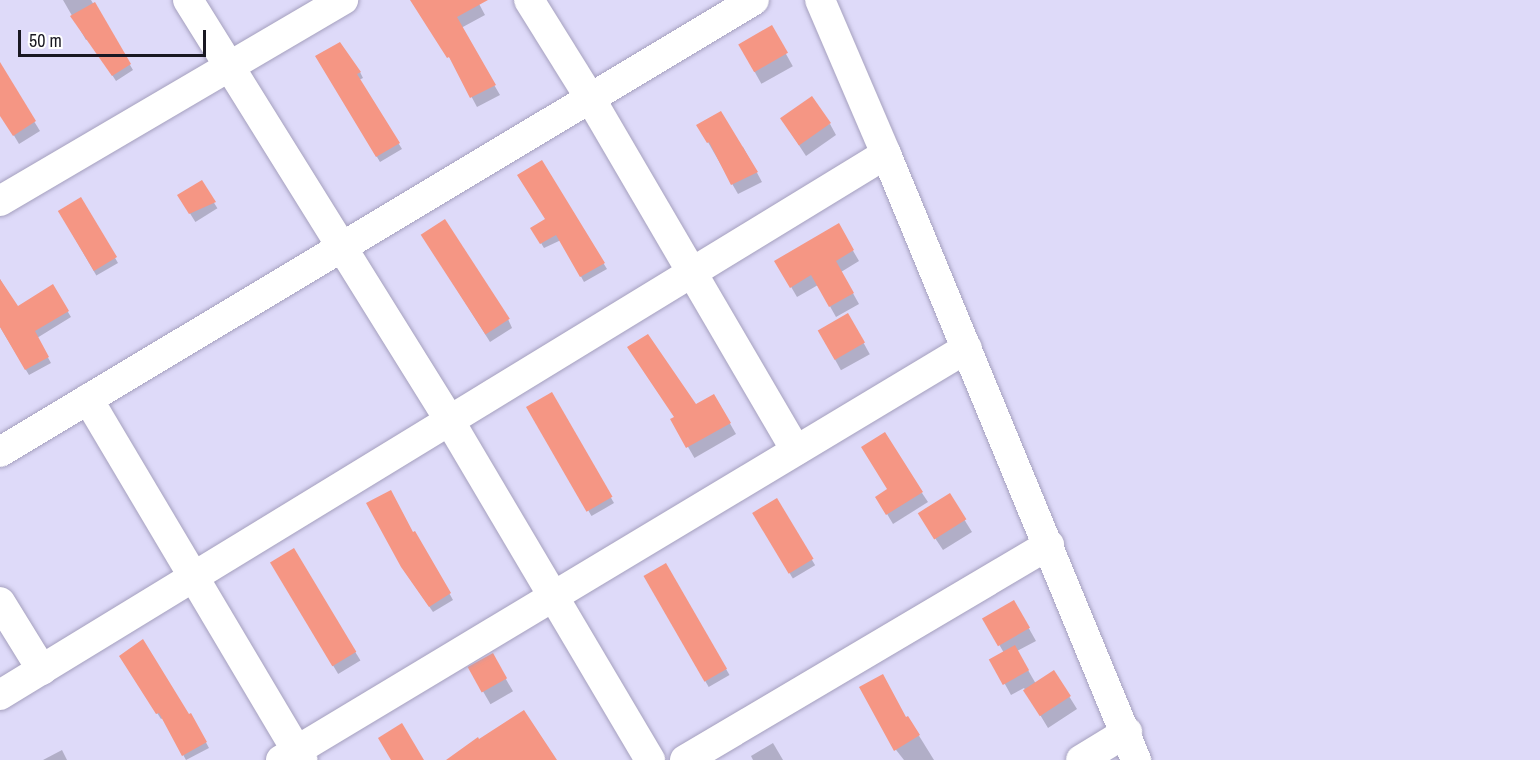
<!DOCTYPE html>
<style>
body{margin:0}
#map{position:relative;width:1540px;height:760px;overflow:hidden;background:#dedaf9;font-family:"Archivo Narrow",sans-serif}
div>[style]{position:absolute}
[style*='--x']{left:calc(var(--x)*1px);top:calc(var(--y)*1px);width:calc(var(--w)*1px);rotate:calc(var(--a)*1deg)}
.shadow>*{inset:0;background:#0003;transform-origin:0 0}
.building>*{inset:0;background:#f59684;transform-origin:0 0}
.roads{filter:drop-shadow(0 0 2px #a5a0be) drop-shadow(0 0 2px #a5a0be)}
.minor>*{height:30px;margin:-15px;padding:0 15px;transform-origin:15px;border-radius:15px;background:#fff}
span{translate:-50% -50%;white-space:nowrap;text-align:center;line-height:1.15;-webkit-text-stroke:4.5px #fff;paint-order:stroke}
.scale{position:absolute;left:18px;top:30px;width:188px;height:27px;box-sizing:border-box;border:3px solid #191822;border-top:0;padding-left:8px;font-size:18px;line-height:21px;white-space:nowrap;color:#191822;-webkit-text-stroke:4px #fff;paint-order:stroke}
</style>
<div id="map">
<div class="shadow">
<div style="clip-path:polygon(63px 0,91px 0,133px 70px,116px 81px,89px 39px,86px 40px)"></div>
<div style="clip-path:polygon(412px 0,477px 0,485px 15px,461px 28px,500px 95px,477px 107px,455px 66px)"></div>
<div style="left:771px;top:27px;width:45px;height:36px;rotate:61deg"></div>
<div style="clip-path:polygon(317px 56px,360px 72px,363px 78px,359px 80px,402px 149px,380px 162px)"></div>
<div style="clip-path:polygon(0 66px,40px 131px,19px 144px,0 112px)"></div>
<div style="clip-path:polygon(830px 124px,836px 135px,806px 156px,789px 130px)"></div>
<div style="clip-path:polygon(698px 125px,743px 147px,762px 182px,738px 194px)"></div>
<div style="clip-path:polygon(541px 162px,607px 269px,584px 282px,561px 240px,544px 248px,532px 228px,547px 220px)"></div>
<div style="left:201px;top:182px;width:31px;height:26px;rotate:58deg"></div>
<div style="left:81px;top:199px;width:74px;height:25px;rotate:60deg"></div>
<div style="clip-path:polygon(838px 225px,859px 261px,841px 272px,859px 304px,836px 317px,818px 285px,797px 297px,776px 261px)"></div>
<div style="clip-path:polygon(427px 242px,508px 319px,512px 328px,490px 342px)"></div>
<div style="clip-path:polygon(0 279px,17px 308px,52px 286px,71px 317px,37px 338px,51px 363px,29px 375px,0 327px)"></div>
<div style="left:848px;top:315px;width:45px;height:33px;rotate:61deg"></div>
<div style="left:551px;top:394px;width:126px;height:26px;rotate:60deg"></div>
<div style="left:714px;top:396px;width:44px;height:48px;rotate:60deg"></div>
<div style="clip-path:polygon(922px 493px,928px 502px,893px 524px,877px 497px)"></div>
<div style="clip-path:polygon(949px 495px,972px 532px,943px 550px,927px 526px)"></div>
<div style="left:776px;top:500px;width:76px;height:26px;rotate:59deg"></div>
<div style="clip-path:polygon(415px 533px,453px 600px,433px 612px,406px 573px)"></div>
<div style="left:294px;top:550px;width:129px;height:26px;rotate:59deg"></div>
<div style="left:666px;top:565px;width:127px;height:24px;rotate:60deg"></div>
<div style="clip-path:polygon(1014px 602px,1036px 641px,1017px 651px,1036px 684px,1054px 672px,1077px 709px,1048px 728px,1024px 688px,1011px 695px,991px 659px,1004px 653px,984px 618px)"></div>
<div style="left:492px;top:655px;width:42px;height:26px;rotate:60deg"></div>
<div style="clip-path:polygon(121px 657px,188px 716px,191px 715px,209px 748px,186px 760px,163px 718px,161px 719px)"></div>
<div style="clip-path:polygon(908px 718px,934px 760px,904px 760px,889px 741px)"></div>
<div style="clip-path:polygon(773px 743px,783px 760px,753px 760px,751px 756px)"></div>
<div style="clip-path:polygon(62px 750px,67px 760px,43px 760px)"></div>
</div>
<div class="building">
<div style="clip-path:polygon(410px 0,488px 0,457px 17px,496px 85px,470px 98px,449px 57px,447px 58px)"></div>
<div style="clip-path:polygon(95px 2px,131px 64px,112px 76px,70px 16px)"></div>
<div style="left:772px;top:25px;width:32px;height:39px;rotate:60deg"></div>
<div style="clip-path:polygon(340px 42px,361px 72px,357px 74px,400px 143px,376px 157px,315px 56px)"></div>
<div style="clip-path:polygon(0 62px,36px 121px,13px 136px,0 116px)"></div>
<div style="left:812px;top:96px;width:33px;height:39px;rotate:55deg"></div>
<div style="clip-path:polygon(721px 111px,758px 172px,731px 185px,709px 142px,707px 143px,696px 125px)"></div>
<div style="clip-path:polygon(542px 160px,605px 263px,580px 277px,556px 235px,540px 244px,530px 228px,545px 219px,517px 175px)"></div>
<div style="clip-path:polygon(202px 180px,216px 202px,189px 214px,177px 195px)"></div>
<div style="left:81px;top:197px;width:70px;height:27px;rotate:59deg"></div>
<div style="left:445px;top:219px;width:119px;height:29px;rotate:57deg"></div>
<div style="clip-path:polygon(839px 223px,854px 250px,836px 261px,854px 293px,829px 307px,811px 275px,790px 288px,774px 261px)"></div>
<div style="clip-path:polygon(0 279px,18px 306px,53px 284px,69px 311px,35px 331px,49px 357px,25px 370px,0 327px)"></div>
<div style="left:848px;top:313px;width:34px;height:35px;rotate:60deg"></div>
<div style="clip-path:polygon(648px 334px,696px 404px,714px 394px,731px 423px,686px 448px,670px 419px,674px 417px,627px 347px)"></div>
<div style="left:552px;top:392px;width:121px;height:30px;rotate:60deg"></div>
<div style="clip-path:polygon(885px 432px,923px 492px,886px 515px,875px 497px,887px 489px,861px 447px)"></div>
<div style="clip-path:polygon(391px 490px,413px 532px,415px 531px,451px 593px,429px 607px,401px 567px,366px 503px)"></div>
<div style="left:950px;top:493px;width:31px;height:38px;rotate:58deg"></div>
<div style="left:777px;top:498px;width:71px;height:29px;rotate:59deg"></div>
<div style="left:294px;top:548px;width:121px;height:28px;rotate:59deg"></div>
<div style="left:666px;top:563px;width:122px;height:26px;rotate:60deg"></div>
<div style="left:1014px;top:600px;width:32px;height:37px;rotate:60deg"></div>
<div style="clip-path:polygon(143px 639px,189px 714px,191px 713px,207px 742px,182px 756px,159px 713px,156px 714px,119px 656px)"></div>
<div style="left:1015px;top:645px;width:29px;height:30px;rotate:61deg"></div>
<div style="left:493px;top:653px;width:29px;height:29px;rotate:61deg"></div>
<div style="left:1054px;top:670px;width:31px;height:37px;rotate:57deg"></div>
<div style="clip-path:polygon(883px 674px,906px 717px,908px 716px,920px 735px,894px 751px,859px 687px)"></div>
<div style="clip-path:polygon(524px 710px,557px 760px,446px 760px,478px 737px,479px 739px)"></div>
<div style="clip-path:polygon(402px 723px,424px 760px,391px 760px,378px 738px)"></div>
</div>
<div class="roads">
<div class="minor">
<div style="--x:188;--y:0;--w:494;--a:58.1"></div>
<div style="--x:449;--y:420;--w:395;--a:59.4"></div>
<div style="--x:529;--y:0;--w:115;--a:58.1"></div>
<div style="--x:590;--y:98;--w:408;--a:59.7"></div>
<div style="--x:820;--y:0;--w:168;--a:66.8"></div>
<div style="--x:886;--y:154;--w:656;--a:67.58"></div>
<div style="--x:0;--y:201;--w:398;--a:-30.4"></div>
<div style="--x:88;--y:399;--w:420;--a:59.3"></div>
<div style="--x:0;--y:452;--w:879;--a:-30.94"></div>
<div style="--x:0;--y:602;--w:80;--a:58.3"></div>
<div style="--x:0;--y:695;--w:1038;--a:-31.41"></div>
<div style="--x:281;--y:760;--w:800;--a:-30.99"></div>
<div style="--x:685;--y:760;--w:423;--a:-30.6"></div>
<div style="--x:1081;--y:760;--w:54;--a:-31.3"></div>
</div>
</div>
<div class="scale">50 m</div>
</div>
